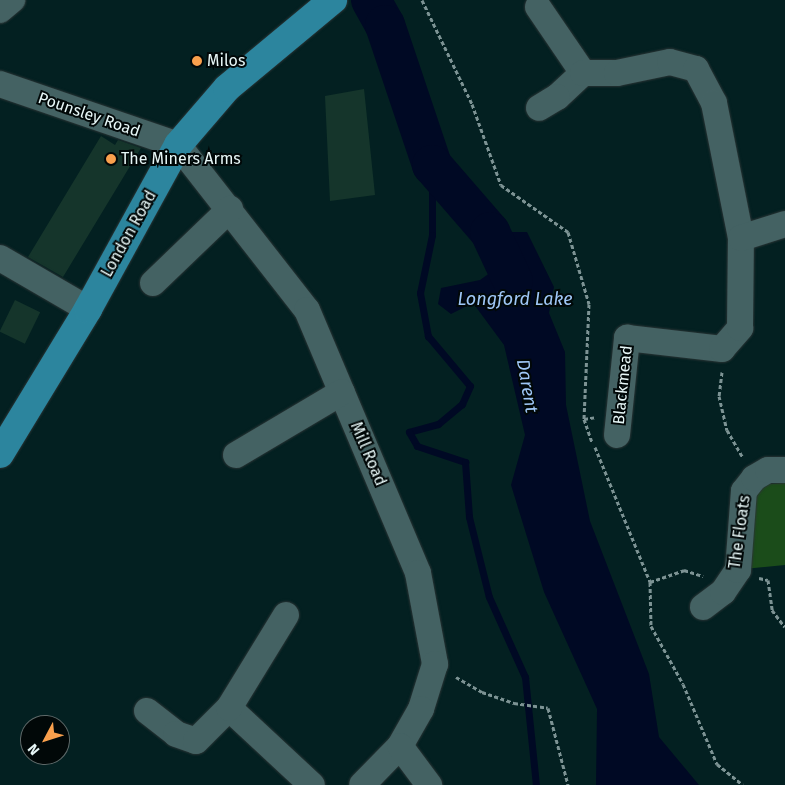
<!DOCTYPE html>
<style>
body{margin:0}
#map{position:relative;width:785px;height:785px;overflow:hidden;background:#032021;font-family:"Fira Sans",sans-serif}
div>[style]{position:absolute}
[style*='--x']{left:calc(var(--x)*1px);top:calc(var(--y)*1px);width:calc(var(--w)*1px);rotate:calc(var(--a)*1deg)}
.green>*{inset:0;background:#1b4c1a}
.water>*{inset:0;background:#000924}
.stream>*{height:7px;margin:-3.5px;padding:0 3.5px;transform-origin:3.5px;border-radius:3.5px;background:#000924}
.river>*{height:40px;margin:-20px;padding:0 20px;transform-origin:20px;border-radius:20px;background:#000924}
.building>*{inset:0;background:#15352b;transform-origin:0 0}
.path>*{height:3px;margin-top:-1.5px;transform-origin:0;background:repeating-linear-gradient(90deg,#7d9394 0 4px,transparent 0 6.5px)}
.roads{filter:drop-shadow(0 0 1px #2a3435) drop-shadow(0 0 1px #2a3435)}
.minor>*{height:26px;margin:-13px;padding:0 13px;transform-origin:13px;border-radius:13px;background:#446263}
.major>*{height:28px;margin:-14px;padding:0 14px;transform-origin:14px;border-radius:14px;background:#2c859e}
.dots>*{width:14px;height:14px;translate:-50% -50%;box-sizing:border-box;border:2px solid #010808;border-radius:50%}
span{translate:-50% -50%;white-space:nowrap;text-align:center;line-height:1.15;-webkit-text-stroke:4px #010808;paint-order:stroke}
.poi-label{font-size:16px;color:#e7f7f7}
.left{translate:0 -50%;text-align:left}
.street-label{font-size:16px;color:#e7f7f7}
.water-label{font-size:18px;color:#9fc7f7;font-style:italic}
.north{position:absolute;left:20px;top:715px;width:50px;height:50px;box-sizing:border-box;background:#010808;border:1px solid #5d6868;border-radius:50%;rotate:230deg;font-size:14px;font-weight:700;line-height:20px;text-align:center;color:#e7f7f7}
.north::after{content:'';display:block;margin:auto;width:18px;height:22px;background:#f9a04d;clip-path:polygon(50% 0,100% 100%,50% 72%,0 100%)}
</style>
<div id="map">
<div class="green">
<div style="clip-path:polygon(785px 483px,785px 565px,744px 569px,750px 485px)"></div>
</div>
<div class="water">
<div style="clip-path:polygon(490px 232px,527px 232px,554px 287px,549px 313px,565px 352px,566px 405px,590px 521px,649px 674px,659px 737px,699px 785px,596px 785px,597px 709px,544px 592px,511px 485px,525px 435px,504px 345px,473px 303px,451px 314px,438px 304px,441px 288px,480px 280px,494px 270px)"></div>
</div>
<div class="stream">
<div style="--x:432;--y:165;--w:70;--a:90"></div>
<div style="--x:432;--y:235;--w:59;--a:101.7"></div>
<div style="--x:420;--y:293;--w:44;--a:79.5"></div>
<div style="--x:428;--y:336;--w:65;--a:50"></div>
<div style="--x:470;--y:386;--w:20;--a:114"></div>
<div style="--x:462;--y:404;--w:31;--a:140"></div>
<div style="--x:438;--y:424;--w:30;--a:165"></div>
<div style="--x:409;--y:432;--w:16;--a:60"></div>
<div style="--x:417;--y:446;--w:51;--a:18.4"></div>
<div style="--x:465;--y:462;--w:55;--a:85.8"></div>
<div style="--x:469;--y:517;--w:82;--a:76"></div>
<div style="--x:489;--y:597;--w:88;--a:65.8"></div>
<div style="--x:525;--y:677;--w:109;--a:84.2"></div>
</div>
<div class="river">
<div style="--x:371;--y:0;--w:29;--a:61"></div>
<div style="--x:385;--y:25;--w:148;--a:71.4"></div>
<div style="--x:432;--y:165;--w:89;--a:49.1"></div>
<div style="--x:490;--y:232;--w:54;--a:64.9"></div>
</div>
<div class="building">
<div style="clip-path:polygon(364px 89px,375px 195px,330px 201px,325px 96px)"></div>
<div style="clip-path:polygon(101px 136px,115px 145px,118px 140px,141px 148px,63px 277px,28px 257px)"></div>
<div style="left:15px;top:300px;width:28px;height:35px;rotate:26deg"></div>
</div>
<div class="path">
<div style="--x:422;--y:0;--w:115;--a:64.3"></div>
<div style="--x:472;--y:104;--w:86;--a:70.3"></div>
<div style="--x:501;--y:185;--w:82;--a:35"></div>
<div style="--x:568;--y:232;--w:75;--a:73.7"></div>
<div style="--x:589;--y:304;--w:115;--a:92.5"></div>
<div style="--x:584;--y:419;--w:24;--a:71"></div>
<div style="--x:722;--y:372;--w:24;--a:97"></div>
<div style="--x:719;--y:396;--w:35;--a:77"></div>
<div style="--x:727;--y:430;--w:32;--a:60"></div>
<div style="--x:584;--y:419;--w:12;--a:-9"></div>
<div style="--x:595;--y:447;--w:146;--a:67.8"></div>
<div style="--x:650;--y:582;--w:44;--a:88.7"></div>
<div style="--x:651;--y:626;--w:66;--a:61.1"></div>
<div style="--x:683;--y:684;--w:87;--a:67"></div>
<div style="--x:717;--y:764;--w:33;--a:39"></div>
<div style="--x:759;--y:578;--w:9;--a:13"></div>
<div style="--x:768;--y:580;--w:30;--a:82"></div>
<div style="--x:772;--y:610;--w:21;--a:53"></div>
<div style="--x:650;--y:582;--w:36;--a:-19"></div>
<div style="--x:684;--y:570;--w:20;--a:18"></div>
<div style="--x:456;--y:677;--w:30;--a:30"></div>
<div style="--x:482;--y:692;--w:34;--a:19"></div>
<div style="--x:514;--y:703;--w:34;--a:8"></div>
<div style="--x:548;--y:708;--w:80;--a:75.4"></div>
</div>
<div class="roads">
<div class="minor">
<div style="--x:538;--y:7;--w:80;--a:55.7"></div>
<div style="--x:583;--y:73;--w:35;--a:137"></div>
<div style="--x:557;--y:97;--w:21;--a:149"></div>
<div style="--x:0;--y:10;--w:16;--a:-40"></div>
<div style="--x:583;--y:73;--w:34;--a:0"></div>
<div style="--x:617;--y:73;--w:54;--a:-11.7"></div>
<div style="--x:670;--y:62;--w:27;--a:15"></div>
<div style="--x:696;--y:69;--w:38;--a:62"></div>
<div style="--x:714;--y:103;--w:138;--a:78.7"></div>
<div style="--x:0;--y:84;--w:188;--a:18.9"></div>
<div style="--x:178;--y:145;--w:209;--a:52"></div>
<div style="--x:307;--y:310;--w:285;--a:67.1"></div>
<div style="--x:418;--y:573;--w:93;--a:79.4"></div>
<div style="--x:435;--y:664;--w:47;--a:107.3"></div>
<div style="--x:421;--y:709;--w:43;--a:119.6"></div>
<div style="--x:400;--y:746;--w:54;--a:134.3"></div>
<div style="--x:0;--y:258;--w:102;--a:30.1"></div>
<div style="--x:153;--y:283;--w:107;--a:-43.9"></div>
<div style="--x:617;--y:435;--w:98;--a:-84.1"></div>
<div style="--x:627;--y:338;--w:96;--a:6.6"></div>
<div style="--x:722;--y:349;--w:28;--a:-49"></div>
<div style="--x:740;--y:328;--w:90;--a:-89.4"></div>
<div style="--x:741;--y:238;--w:46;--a:-17.7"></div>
<div style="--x:236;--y:455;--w:123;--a:-30.7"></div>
<div style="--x:703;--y:607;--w:25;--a:-37"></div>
<div style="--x:723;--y:592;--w:27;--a:-56"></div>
<div style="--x:738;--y:570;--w:79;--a:-85.7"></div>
<div style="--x:744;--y:491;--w:16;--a:-52"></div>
<div style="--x:754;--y:478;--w:16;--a:-30"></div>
<div style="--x:768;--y:470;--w:17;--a:0"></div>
<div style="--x:229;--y:708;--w:113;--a:42.9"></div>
<div style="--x:147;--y:711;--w:37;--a:38"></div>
<div style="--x:176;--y:734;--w:21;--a:19"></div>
<div style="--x:196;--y:741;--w:47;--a:-45"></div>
<div style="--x:229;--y:708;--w:109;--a:-58.5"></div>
<div style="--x:400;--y:746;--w:49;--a:53.4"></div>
</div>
<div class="major">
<div style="--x:0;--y:454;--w:170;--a:-58.7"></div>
<div style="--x:88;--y:309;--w:187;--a:-61.2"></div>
<div style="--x:178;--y:145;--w:75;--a:-49.3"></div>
<div style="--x:227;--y:88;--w:138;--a:-39.7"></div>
</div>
</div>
<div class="dots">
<div style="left:197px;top:61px;background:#f9a04d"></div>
<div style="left:111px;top:159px;background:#f9a04d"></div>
</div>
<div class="poi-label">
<span class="left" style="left:207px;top:61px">Milos</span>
<span class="left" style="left:121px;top:159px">The Miners Arms</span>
</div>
<div class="street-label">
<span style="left:89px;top:115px;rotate:19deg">Pounsley Road</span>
<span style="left:129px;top:234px;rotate:-61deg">London Road</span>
<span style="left:623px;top:385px;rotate:-84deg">Blackmead</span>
<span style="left:368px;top:454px;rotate:67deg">Mill Road</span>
<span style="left:740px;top:532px;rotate:-82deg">The Floats</span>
</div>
<div class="water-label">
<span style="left:515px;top:299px">Longford Lake</span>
<span style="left:527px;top:386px;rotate:80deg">Darent</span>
</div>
<div class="north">N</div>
</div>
